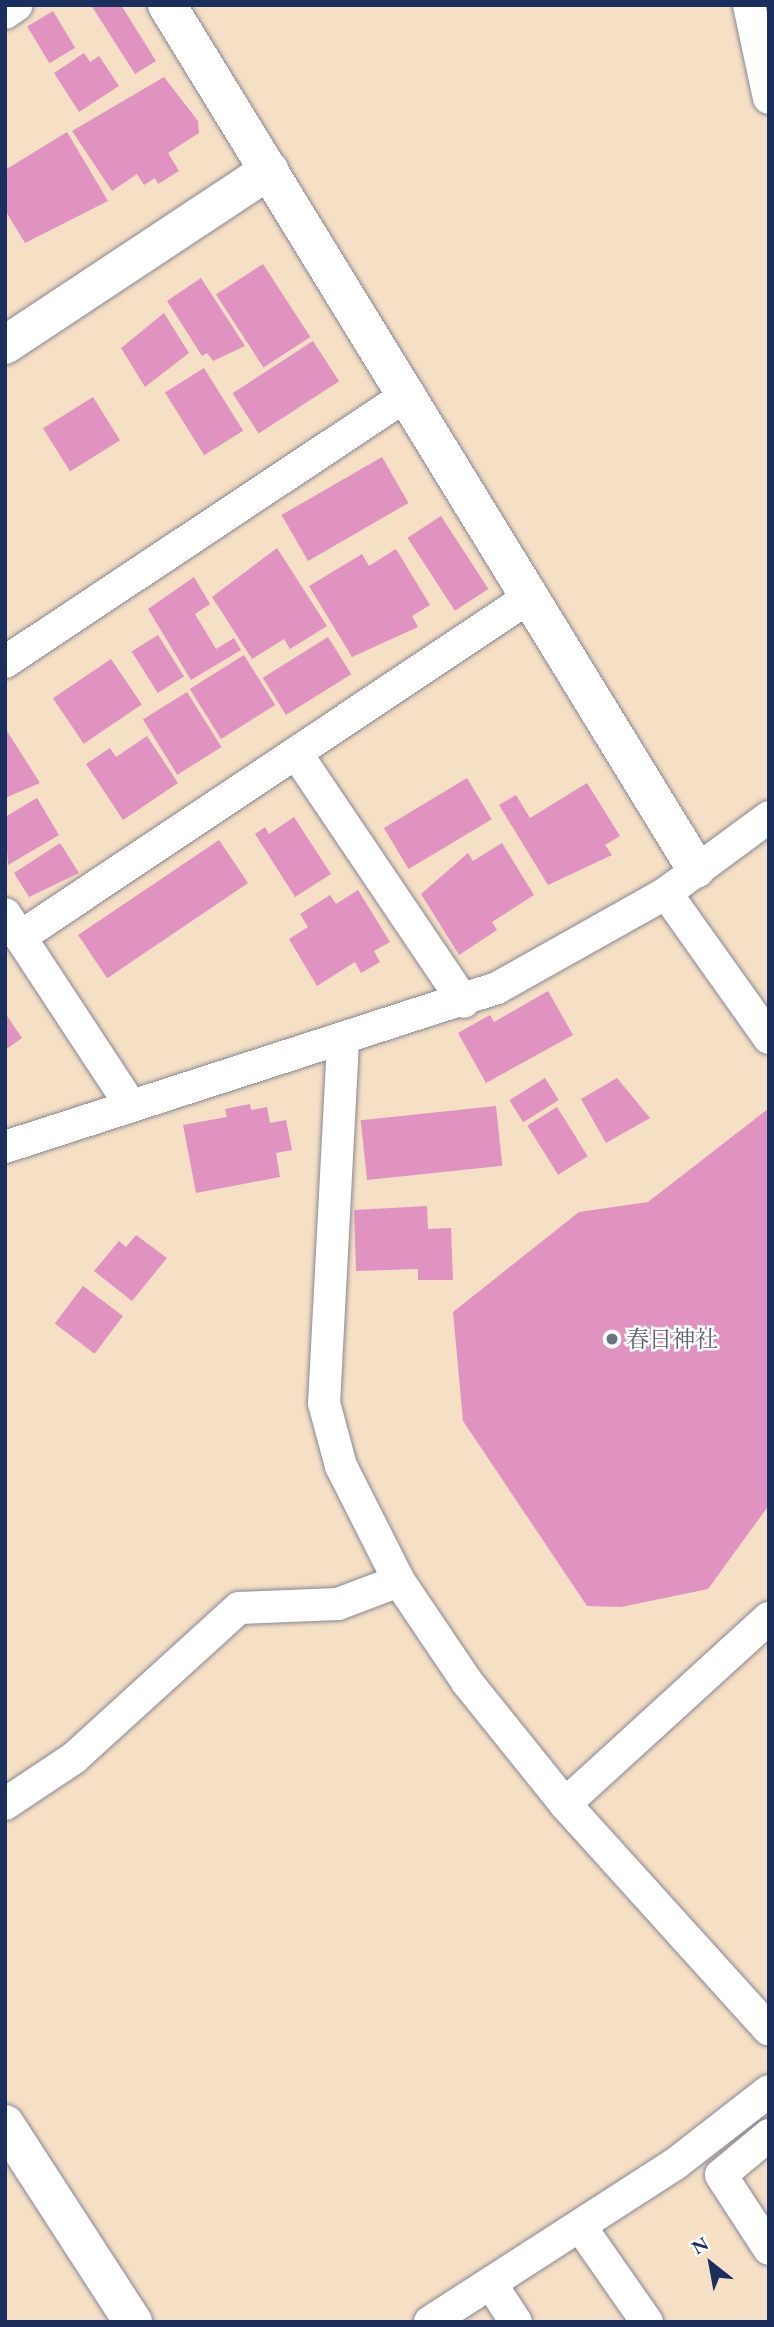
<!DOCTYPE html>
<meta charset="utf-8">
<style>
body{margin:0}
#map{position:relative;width:774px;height:2327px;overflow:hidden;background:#f5dfc5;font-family:"EB Garamond","Noto Serif JP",serif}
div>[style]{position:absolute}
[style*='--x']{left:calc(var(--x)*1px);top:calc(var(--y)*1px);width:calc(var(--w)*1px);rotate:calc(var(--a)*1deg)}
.building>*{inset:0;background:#e093c1;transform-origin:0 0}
.roads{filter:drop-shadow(0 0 2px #888792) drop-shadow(0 0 2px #888792)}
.minor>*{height:32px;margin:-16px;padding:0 16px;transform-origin:16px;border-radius:16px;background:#fff}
.tertiary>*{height:38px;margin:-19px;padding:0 19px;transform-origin:19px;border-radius:19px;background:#fff}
.dots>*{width:19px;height:19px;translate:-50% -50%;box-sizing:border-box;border:4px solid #fff;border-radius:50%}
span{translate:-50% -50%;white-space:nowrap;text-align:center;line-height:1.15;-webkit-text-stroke:5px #fff;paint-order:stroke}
.worship-label{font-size:23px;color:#5b616d}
.left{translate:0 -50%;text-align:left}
.frame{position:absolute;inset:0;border:7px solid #1b2f5e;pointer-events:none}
.north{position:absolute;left:676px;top:2229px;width:70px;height:70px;-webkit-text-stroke:5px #fff;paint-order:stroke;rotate:329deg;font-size:19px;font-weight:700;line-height:28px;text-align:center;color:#1b2f5e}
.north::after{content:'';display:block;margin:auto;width:24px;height:32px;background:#1b2f5e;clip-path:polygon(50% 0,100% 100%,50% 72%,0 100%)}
</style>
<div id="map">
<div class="building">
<div style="clip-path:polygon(91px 5px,121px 5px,156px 61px,135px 74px)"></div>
<div style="left:53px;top:11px;width:43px;height:30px;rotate:59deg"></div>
<div style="clip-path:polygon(84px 53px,90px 62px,99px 56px,119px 86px,79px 112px,54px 73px)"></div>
<div style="clip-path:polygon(164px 77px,198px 121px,199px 133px,168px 153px,179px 171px,158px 184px,155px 178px,144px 185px,137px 174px,112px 191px,72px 131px)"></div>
<div style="clip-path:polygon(67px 132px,108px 201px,25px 243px,5px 210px,5px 170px)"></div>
<div style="left:263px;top:264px;width:87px;height:56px;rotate:57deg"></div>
<div style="clip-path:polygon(201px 278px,245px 346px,213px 361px,207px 353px,202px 356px,167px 301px)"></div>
<div style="clip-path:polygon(164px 313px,189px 353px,145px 387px,121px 348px)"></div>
<div style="left:313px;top:341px;width:48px;height:96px;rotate:57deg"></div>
<div style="left:204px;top:368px;width:74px;height:46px;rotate:58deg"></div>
<div style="left:93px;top:397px;width:51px;height:59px;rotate:58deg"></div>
<div style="left:382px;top:457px;width:53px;height:116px;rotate:60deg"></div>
<div style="left:441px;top:516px;width:87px;height:40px;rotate:57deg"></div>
<div style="clip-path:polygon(277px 548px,327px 626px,290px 649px,284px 639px,252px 659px,212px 597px)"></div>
<div style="clip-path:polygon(396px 549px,430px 605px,412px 616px,418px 627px,352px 657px,309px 586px,362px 554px,369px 566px)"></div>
<div style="clip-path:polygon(194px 577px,210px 604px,195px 614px,216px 649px,234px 638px,241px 650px,191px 680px,148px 609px)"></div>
<div style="left:158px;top:635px;width:49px;height:31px;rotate:58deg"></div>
<div style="left:328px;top:637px;width:44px;height:77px;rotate:58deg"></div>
<div style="left:244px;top:655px;width:59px;height:64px;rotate:58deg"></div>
<div style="left:111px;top:659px;width:55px;height:70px;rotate:56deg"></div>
<div style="left:187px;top:692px;width:65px;height:52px;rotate:58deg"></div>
<div style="clip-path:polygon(5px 728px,40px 783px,5px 798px)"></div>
<div style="clip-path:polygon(147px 736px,178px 783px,123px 820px,86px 764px,110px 748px,116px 757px)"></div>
<div style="left:467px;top:778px;width:48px;height:97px;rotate:59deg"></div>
<div style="clip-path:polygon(587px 783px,620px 836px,605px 845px,612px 855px,548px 885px,499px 805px,516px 795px,530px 818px)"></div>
<div style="clip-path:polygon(37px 798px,59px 835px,8px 865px,5px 817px)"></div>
<div style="clip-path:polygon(294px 817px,331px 874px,295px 897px,255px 834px,265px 827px,269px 834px)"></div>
<div style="left:219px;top:840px;width:52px;height:170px;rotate:56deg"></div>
<div style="clip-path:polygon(60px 843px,79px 873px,29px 897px,14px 873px)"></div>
<div style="clip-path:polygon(502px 843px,534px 895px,492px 922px,497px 930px,459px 955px,421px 894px,468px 853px,473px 861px)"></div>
<div style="clip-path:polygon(358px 890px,390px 942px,374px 951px,380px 962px,361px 973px,355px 962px,317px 986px,289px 939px,308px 927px,300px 914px,330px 895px,336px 904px)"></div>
<div style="clip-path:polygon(548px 991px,573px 1035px,486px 1083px,458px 1033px,490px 1015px,494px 1022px)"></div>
<div style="clip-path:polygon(5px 1013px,22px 1038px,5px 1050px)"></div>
<div style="left:545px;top:1078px;width:26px;height:42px;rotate:58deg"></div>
<div style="clip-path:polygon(617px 1078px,650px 1118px,606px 1143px,581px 1099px)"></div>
<div style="clip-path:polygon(250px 1104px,251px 1110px,267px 1107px,270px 1123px,286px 1120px,292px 1150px,276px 1153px,280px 1177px,196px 1193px,183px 1125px,227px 1117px,225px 1109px)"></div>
<div style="left:496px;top:1106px;width:60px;height:136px;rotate:84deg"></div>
<div style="left:557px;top:1107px;width:58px;height:35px;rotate:58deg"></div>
<div style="clip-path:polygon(769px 1108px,769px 1505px,708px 1589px,621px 1607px,587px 1606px,463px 1421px,453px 1312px,579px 1212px,648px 1202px)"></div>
<div style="clip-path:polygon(427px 1206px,428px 1229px,451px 1228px,453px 1280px,418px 1280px,418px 1269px,356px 1271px,354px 1210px)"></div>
<div style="clip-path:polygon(136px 1235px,167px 1258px,132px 1301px,94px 1271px,119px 1241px,126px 1247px)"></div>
<div style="left:83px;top:1286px;width:50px;height:47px;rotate:37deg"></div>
</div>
<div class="roads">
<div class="minor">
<div style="--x:749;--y:5;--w:95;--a:77.9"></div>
<div style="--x:5;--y:13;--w:14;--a:-34"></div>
<div style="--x:5;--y:662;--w:485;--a:-33.6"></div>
<div style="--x:296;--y:753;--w:300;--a:56"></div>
<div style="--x:666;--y:893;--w:178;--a:54.6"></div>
<div style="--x:5;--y:914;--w:226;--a:56.7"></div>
<div style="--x:20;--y:937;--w:614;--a:-33.72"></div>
<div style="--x:343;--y:1042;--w:361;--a:93"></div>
<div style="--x:324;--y:1403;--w:65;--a:74.9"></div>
<div style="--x:341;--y:1466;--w:129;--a:63.2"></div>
<div style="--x:399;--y:1581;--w:122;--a:56"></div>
<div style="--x:467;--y:1682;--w:156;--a:51.2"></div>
<div style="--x:565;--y:1804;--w:304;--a:47.9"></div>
<div style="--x:5;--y:1147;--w:517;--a:-17.91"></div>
<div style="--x:497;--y:988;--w:194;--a:-29.3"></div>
<div style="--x:666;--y:893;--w:128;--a:-36.4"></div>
<div style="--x:5;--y:1804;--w:83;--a:-33.7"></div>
<div style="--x:74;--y:1758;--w:223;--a:-42.3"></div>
<div style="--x:239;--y:1608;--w:99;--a:-2.3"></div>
<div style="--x:338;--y:1604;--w:65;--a:-20.7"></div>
<div style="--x:565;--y:1804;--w:276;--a:-42.4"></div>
<div style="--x:769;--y:2135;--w:62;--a:140.2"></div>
<div style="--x:721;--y:2175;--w:88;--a:57"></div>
<div style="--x:580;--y:2226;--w:117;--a:55.1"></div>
<div style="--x:491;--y:2284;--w:45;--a:56.7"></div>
<div style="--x:430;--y:2322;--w:292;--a:-32.8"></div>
<div style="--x:675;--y:2164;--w:119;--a:-37.8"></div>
</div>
<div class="tertiary">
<div style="--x:167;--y:5;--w:1013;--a:58.52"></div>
<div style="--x:5;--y:345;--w:317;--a:-33.5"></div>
<div style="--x:5;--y:2124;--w:236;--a:57.1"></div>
</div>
</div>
<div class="dots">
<div style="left:612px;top:1339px;background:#6b7280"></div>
</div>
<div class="worship-label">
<span class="left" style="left:626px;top:1339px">春日神社</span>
</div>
<div class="frame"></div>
<div class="north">N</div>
</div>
